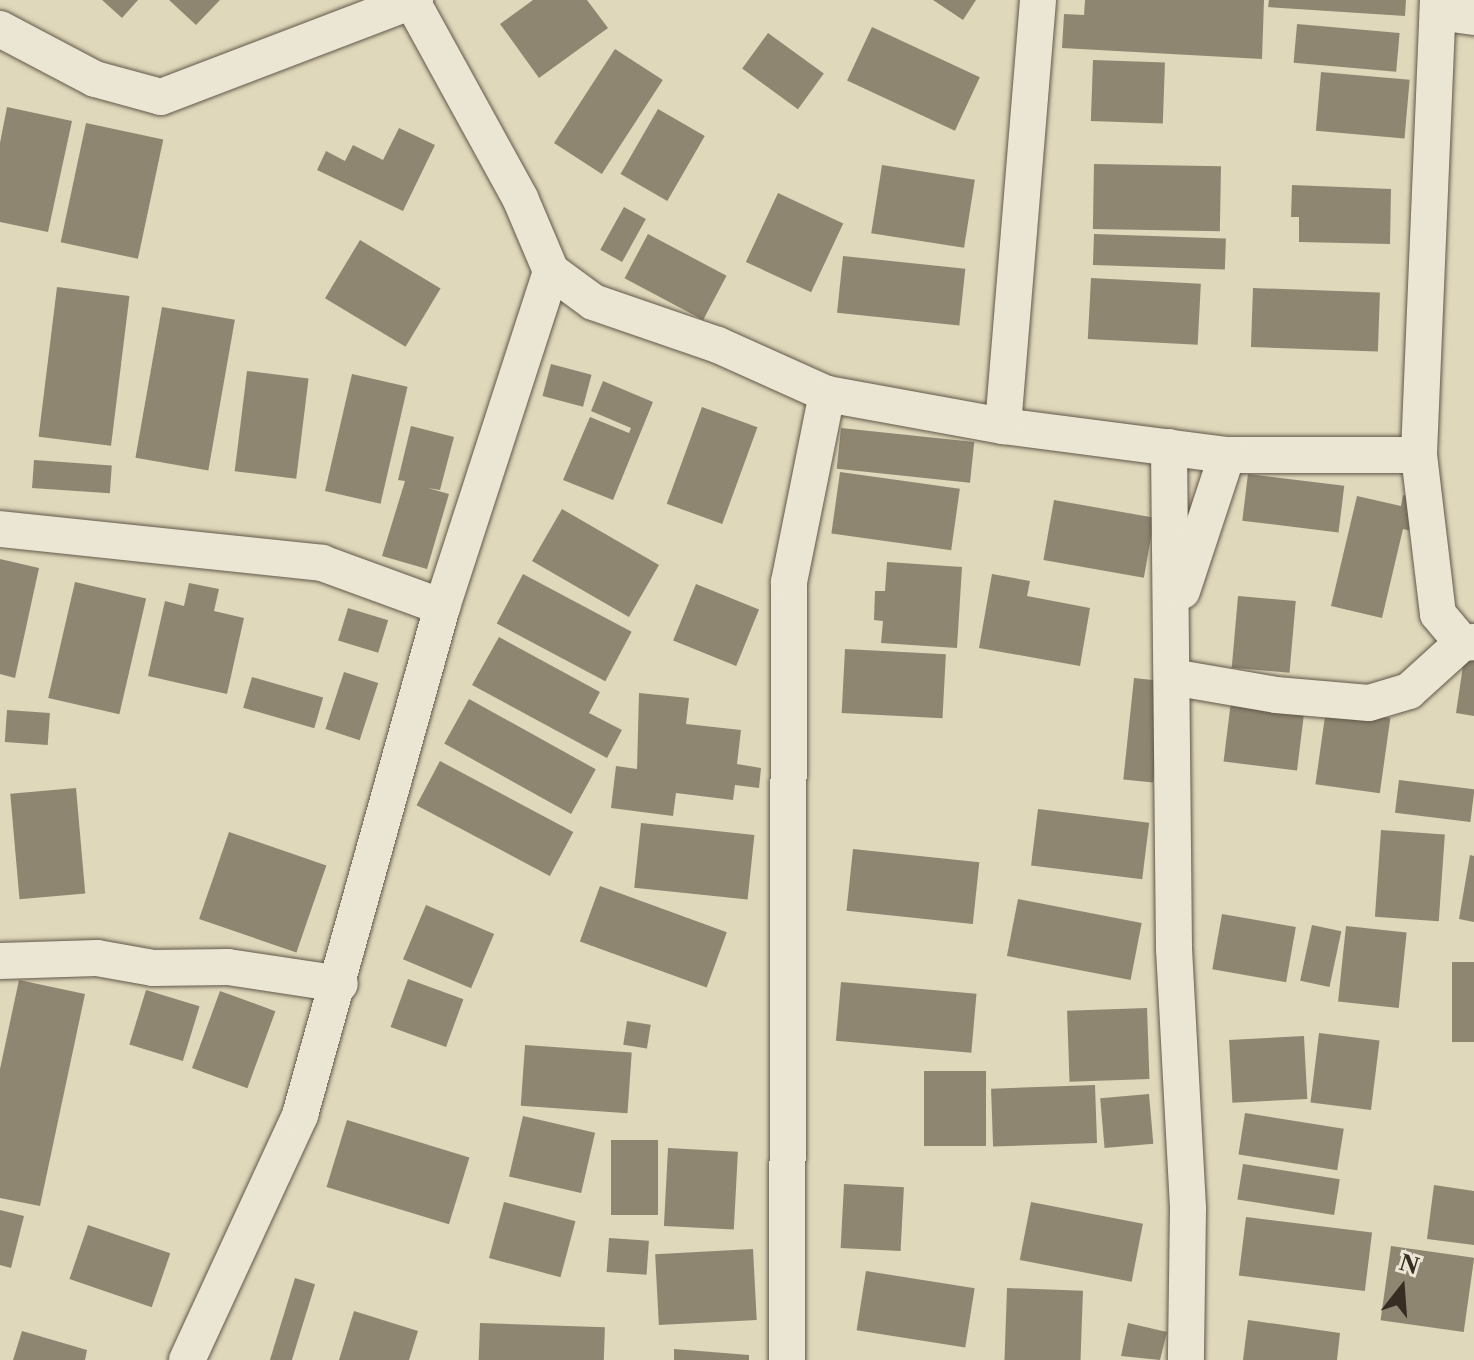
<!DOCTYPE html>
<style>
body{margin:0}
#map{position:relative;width:1474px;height:1360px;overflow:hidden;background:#e0d8bb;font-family:"Libre Caslon Text",serif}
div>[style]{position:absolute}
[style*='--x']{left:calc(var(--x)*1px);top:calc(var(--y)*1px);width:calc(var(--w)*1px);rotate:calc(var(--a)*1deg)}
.building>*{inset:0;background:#8f8672;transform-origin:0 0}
.roads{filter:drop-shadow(0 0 2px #615849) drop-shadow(0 0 2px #615849)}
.minor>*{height:36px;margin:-18px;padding:0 18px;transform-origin:18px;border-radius:18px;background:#ebe6d3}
span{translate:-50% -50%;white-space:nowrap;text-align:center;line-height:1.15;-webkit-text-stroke:6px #ebe6d3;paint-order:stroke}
.north{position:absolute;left:1362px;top:1248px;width:80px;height:80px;-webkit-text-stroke:6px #ebe6d3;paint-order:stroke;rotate:17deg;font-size:22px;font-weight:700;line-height:32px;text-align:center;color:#372d23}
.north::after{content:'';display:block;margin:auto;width:28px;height:36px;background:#372d23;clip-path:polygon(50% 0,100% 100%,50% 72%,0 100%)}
</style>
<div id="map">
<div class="building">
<div style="clip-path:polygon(102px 0,138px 0,122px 18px)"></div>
<div style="clip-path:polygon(169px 0,220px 0,196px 25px)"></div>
<div style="clip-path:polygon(533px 0,587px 0,608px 28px,539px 78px,500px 24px)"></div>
<div style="clip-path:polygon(933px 0,976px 0,963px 20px)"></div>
<div style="clip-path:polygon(1085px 0,1264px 0,1262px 59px,1062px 48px,1064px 14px,1084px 15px)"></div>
<div style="clip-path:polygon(1269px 0,1406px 0,1405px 16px,1268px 7px)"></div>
<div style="left:1297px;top:24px;width:103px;height:39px;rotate:5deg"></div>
<div style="left:872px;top:27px;width:119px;height:59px;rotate:25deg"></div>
<div style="left:768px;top:33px;width:69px;height:44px;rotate:36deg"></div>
<div style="left:615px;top:49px;width:57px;height:112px;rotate:33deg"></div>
<div style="left:1093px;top:60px;width:72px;height:61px;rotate:2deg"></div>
<div style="left:1321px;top:72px;width:89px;height:59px;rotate:5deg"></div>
<div style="clip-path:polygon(7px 107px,72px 121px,48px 232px,0 222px,0 143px)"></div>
<div style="left:658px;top:109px;width:54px;height:75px;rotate:30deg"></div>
<div style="left:86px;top:123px;width:79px;height:122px;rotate:12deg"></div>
<div style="clip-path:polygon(399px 128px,435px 145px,403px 211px,317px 170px,326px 151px,345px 161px,353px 145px,383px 160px)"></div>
<div style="left:1094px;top:164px;width:127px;height:65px;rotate:1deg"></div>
<div style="left:882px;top:165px;width:94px;height:69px;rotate:9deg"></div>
<div style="clip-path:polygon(1292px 185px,1391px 189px,1390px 244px,1299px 242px,1299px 217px,1291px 217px)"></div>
<div style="left:778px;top:193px;width:72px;height:76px;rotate:25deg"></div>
<div style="left:624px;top:207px;width:25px;height:49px;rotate:29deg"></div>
<div style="left:648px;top:234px;width:89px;height:50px;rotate:28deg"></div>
<div style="left:1094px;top:234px;width:132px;height:31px;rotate:2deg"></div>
<div style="left:360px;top:240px;width:94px;height:68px;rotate:31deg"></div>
<div style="left:843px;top:256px;width:123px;height:57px;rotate:6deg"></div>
<div style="left:1091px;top:278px;width:110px;height:61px;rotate:3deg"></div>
<div style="left:57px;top:287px;width:73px;height:151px;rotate:7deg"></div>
<div style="left:1253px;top:288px;width:127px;height:59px;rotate:2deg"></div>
<div style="left:162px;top:307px;width:74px;height:153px;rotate:10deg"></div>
<div style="left:551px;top:364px;width:42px;height:33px;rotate:15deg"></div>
<div style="left:247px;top:371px;width:62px;height:101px;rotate:7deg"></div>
<div style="left:352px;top:374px;width:57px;height:120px;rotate:13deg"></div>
<div style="clip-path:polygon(603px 381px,653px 402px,613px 500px,563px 480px,590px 417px,629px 433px,631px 428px,591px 411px)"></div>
<div style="left:702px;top:407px;width:59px;height:103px;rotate:20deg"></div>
<div style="clip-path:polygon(411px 426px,454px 437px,440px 490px,428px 488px,449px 494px,427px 569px,382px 556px,405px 481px,398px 480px)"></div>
<div style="left:841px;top:428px;width:134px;height:41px;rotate:6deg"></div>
<div style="left:34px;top:460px;width:78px;height:28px;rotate:4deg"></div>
<div style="left:840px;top:472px;width:121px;height:62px;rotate:8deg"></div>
<div style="left:1248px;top:474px;width:97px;height:47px;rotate:7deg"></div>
<div style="clip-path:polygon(1403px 495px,1424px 500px,1416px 532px,1403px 529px,1382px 618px,1331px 606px,1357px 496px,1401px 506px)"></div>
<div style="left:1054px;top:500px;width:102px;height:61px;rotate:10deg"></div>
<div style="left:562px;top:509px;width:112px;height:60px;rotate:30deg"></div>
<div style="clip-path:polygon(0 559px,39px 568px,15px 678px,0 674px)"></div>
<div style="clip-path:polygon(887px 562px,962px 567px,957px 648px,881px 643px,883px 621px,874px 620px,875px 591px,885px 591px)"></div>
<div style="left:523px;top:574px;width:123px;height:56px;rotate:28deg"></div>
<div style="clip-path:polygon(992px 574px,1030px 581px,1027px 596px,1090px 608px,1080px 666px,979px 648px)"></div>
<div style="left:75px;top:582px;width:73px;height:119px;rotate:13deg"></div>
<div style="clip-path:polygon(189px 583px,219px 589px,214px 611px,244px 618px,227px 694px,148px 676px,165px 601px,184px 606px)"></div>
<div style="left:696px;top:584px;width:68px;height:61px;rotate:22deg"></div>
<div style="left:1238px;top:596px;width:58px;height:72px;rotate:5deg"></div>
<div style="left:348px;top:608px;width:42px;height:34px;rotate:17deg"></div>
<div style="clip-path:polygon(499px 637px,600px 692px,589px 713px,622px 730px,607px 758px,472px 685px)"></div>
<div style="left:845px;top:649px;width:101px;height:64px;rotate:3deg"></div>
<div style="clip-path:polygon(1464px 659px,1474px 661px,1474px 716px,1456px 713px)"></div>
<div style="left:344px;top:672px;width:36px;height:60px;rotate:18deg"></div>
<div style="left:252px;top:677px;width:74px;height:32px;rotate:16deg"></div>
<div style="left:1134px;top:678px;width:30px;height:102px;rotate:6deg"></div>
<div style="clip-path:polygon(639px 693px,689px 698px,686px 724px,741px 730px,737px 764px,761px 768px,759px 788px,735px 785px,733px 800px,676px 793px,673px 816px,611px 808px,616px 766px,637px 769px)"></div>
<div style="left:469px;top:699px;width:145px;height:51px;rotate:29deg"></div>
<div style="left:1231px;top:701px;width:74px;height:61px;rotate:7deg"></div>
<div style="left:1326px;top:709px;width:65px;height:76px;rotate:8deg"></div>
<div style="left:7px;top:710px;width:43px;height:32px;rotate:4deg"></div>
<div style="left:440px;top:761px;width:151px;height:50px;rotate:28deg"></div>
<div style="left:1399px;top:780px;width:76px;height:33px;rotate:7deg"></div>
<div style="left:76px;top:788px;width:106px;height:66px;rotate:85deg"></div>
<div style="left:1038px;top:809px;width:112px;height:57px;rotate:7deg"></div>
<div style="left:641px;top:823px;width:114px;height:65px;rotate:6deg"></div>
<div style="left:1381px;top:830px;width:64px;height:87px;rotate:4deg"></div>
<div style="left:229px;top:832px;width:103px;height:92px;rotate:19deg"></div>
<div style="left:853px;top:849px;width:127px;height:62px;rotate:6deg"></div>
<div style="clip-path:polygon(1470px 855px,1474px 856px,1474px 922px,1459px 919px)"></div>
<div style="left:600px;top:886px;width:135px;height:59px;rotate:20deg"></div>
<div style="left:1018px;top:899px;width:126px;height:58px;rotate:11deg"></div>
<div style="left:426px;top:905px;width:74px;height:59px;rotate:23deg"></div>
<div style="left:1222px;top:914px;width:75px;height:56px;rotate:10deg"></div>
<div style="left:1312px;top:925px;width:30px;height:57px;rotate:12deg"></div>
<div style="left:1346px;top:926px;width:61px;height:76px;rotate:6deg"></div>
<div style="left:1452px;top:962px;width:22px;height:80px"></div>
<div style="left:408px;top:979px;width:59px;height:51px;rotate:20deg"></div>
<div style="clip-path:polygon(19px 980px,85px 994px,40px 1206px,0 1198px,0 1069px)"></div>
<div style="left:841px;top:982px;width:136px;height:59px;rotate:5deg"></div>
<div style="left:146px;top:990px;width:56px;height:57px;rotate:17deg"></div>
<div style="left:220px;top:991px;width:59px;height:82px;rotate:20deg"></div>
<div style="left:1147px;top:1008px;width:71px;height:80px;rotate:88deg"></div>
<div style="left:627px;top:1021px;width:24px;height:24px;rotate:9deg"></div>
<div style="left:1319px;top:1033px;width:61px;height:70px;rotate:7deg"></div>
<div style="left:1304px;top:1036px;width:63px;height:75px;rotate:87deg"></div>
<div style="left:525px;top:1045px;width:107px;height:61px;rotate:4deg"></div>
<div style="left:924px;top:1071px;width:62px;height:75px"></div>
<div style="left:1095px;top:1085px;width:58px;height:104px;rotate:88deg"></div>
<div style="left:1149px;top:1094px;width:50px;height:49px;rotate:85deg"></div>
<div style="left:1245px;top:1113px;width:100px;height:42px;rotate:9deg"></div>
<div style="left:523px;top:1116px;width:74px;height:62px;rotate:13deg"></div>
<div style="left:347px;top:1120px;width:128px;height:70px;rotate:17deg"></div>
<div style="left:611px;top:1140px;width:47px;height:75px"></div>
<div style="left:668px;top:1148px;width:70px;height:78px;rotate:3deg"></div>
<div style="left:1243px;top:1164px;width:98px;height:36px;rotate:9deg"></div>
<div style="left:844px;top:1184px;width:60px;height:64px;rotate:3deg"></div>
<div style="clip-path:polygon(1434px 1185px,1474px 1191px,1474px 1245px,1427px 1239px)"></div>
<div style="left:504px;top:1202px;width:74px;height:58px;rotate:15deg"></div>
<div style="left:1031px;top:1202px;width:114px;height:59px;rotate:11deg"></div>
<div style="clip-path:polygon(0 1210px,24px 1216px,11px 1268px,0 1265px)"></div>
<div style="left:1246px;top:1217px;width:127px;height:59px;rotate:7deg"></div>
<div style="left:88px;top:1225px;width:87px;height:57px;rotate:19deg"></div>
<div style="left:609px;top:1238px;width:40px;height:34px;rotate:4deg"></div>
<div style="left:1391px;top:1246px;width:84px;height:75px;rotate:8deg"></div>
<div style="left:753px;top:1249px;width:71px;height:98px;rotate:87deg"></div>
<div style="left:866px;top:1271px;width:110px;height:60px;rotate:9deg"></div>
<div style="left:295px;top:1278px;width:21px;height:86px;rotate:17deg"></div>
<div style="left:1007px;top:1288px;width:76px;height:72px;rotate:2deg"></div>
<div style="clip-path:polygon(354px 1311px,418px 1331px,409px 1360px,339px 1360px)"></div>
<div style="clip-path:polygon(1248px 1320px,1340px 1333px,1337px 1360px,1243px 1360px)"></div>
<div style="left:480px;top:1323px;width:125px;height:37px;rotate:2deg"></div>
<div style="clip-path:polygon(1128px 1323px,1167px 1332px,1160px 1360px,1121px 1356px)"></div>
<div style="clip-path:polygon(22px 1331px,87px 1350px,85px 1360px,13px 1360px)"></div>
<div style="clip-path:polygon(674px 1349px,749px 1355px,749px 1360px,674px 1360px)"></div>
</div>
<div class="roads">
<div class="minor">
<div style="--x:1438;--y:0;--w:455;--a:92.4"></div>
<div style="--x:1419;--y:455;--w:160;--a:83.2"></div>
<div style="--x:1438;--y:614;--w:38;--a:50"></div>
<div style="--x:1462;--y:643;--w:12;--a:-5"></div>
<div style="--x:1438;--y:12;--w:36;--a:8"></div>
<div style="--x:0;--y:29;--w:107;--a:27.8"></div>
<div style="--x:95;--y:79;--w:68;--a:15.3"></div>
<div style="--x:161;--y:97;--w:272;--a:-20.9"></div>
<div style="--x:551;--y:271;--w:52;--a:36.4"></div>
<div style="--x:593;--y:302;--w:132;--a:19"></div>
<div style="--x:718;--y:345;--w:120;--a:24.2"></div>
<div style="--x:827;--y:394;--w:179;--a:10.3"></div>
<div style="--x:1003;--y:426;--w:226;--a:7.4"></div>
<div style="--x:1227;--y:455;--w:192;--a:0"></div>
<div style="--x:1003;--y:426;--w:427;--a:-85.3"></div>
<div style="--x:1169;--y:447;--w:502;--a:89.43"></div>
<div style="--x:1174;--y:949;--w:260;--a:86.9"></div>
<div style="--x:1188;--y:1209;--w:151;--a:90.8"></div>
<div style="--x:0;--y:529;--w:324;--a:6"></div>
<div style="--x:322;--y:563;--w:128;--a:20.1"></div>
<div style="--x:1182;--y:591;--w:143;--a:-71.7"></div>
<div style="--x:1172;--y:677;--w:106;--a:9.8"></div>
<div style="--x:1276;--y:695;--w:93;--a:4.9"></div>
<div style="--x:1369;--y:703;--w:42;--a:-16.7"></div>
<div style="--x:1409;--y:691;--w:72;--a:-42.2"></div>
<div style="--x:0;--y:961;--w:97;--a:-1.8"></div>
<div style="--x:97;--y:958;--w:57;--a:10.1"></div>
<div style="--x:153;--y:968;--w:75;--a:-0.8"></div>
<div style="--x:228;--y:967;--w:113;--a:8.6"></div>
<div style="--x:187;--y:1360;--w:270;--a:-65.2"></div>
<div style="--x:300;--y:1115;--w:527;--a:-74.38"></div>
<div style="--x:442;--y:607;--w:353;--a:-72"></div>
<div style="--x:551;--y:271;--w:79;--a:-113"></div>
<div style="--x:520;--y:198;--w:226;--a:-118.8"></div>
<div style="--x:787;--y:1360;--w:778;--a:-89.85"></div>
<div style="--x:789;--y:582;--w:192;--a:-78.6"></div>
</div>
</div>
<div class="north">N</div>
</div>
